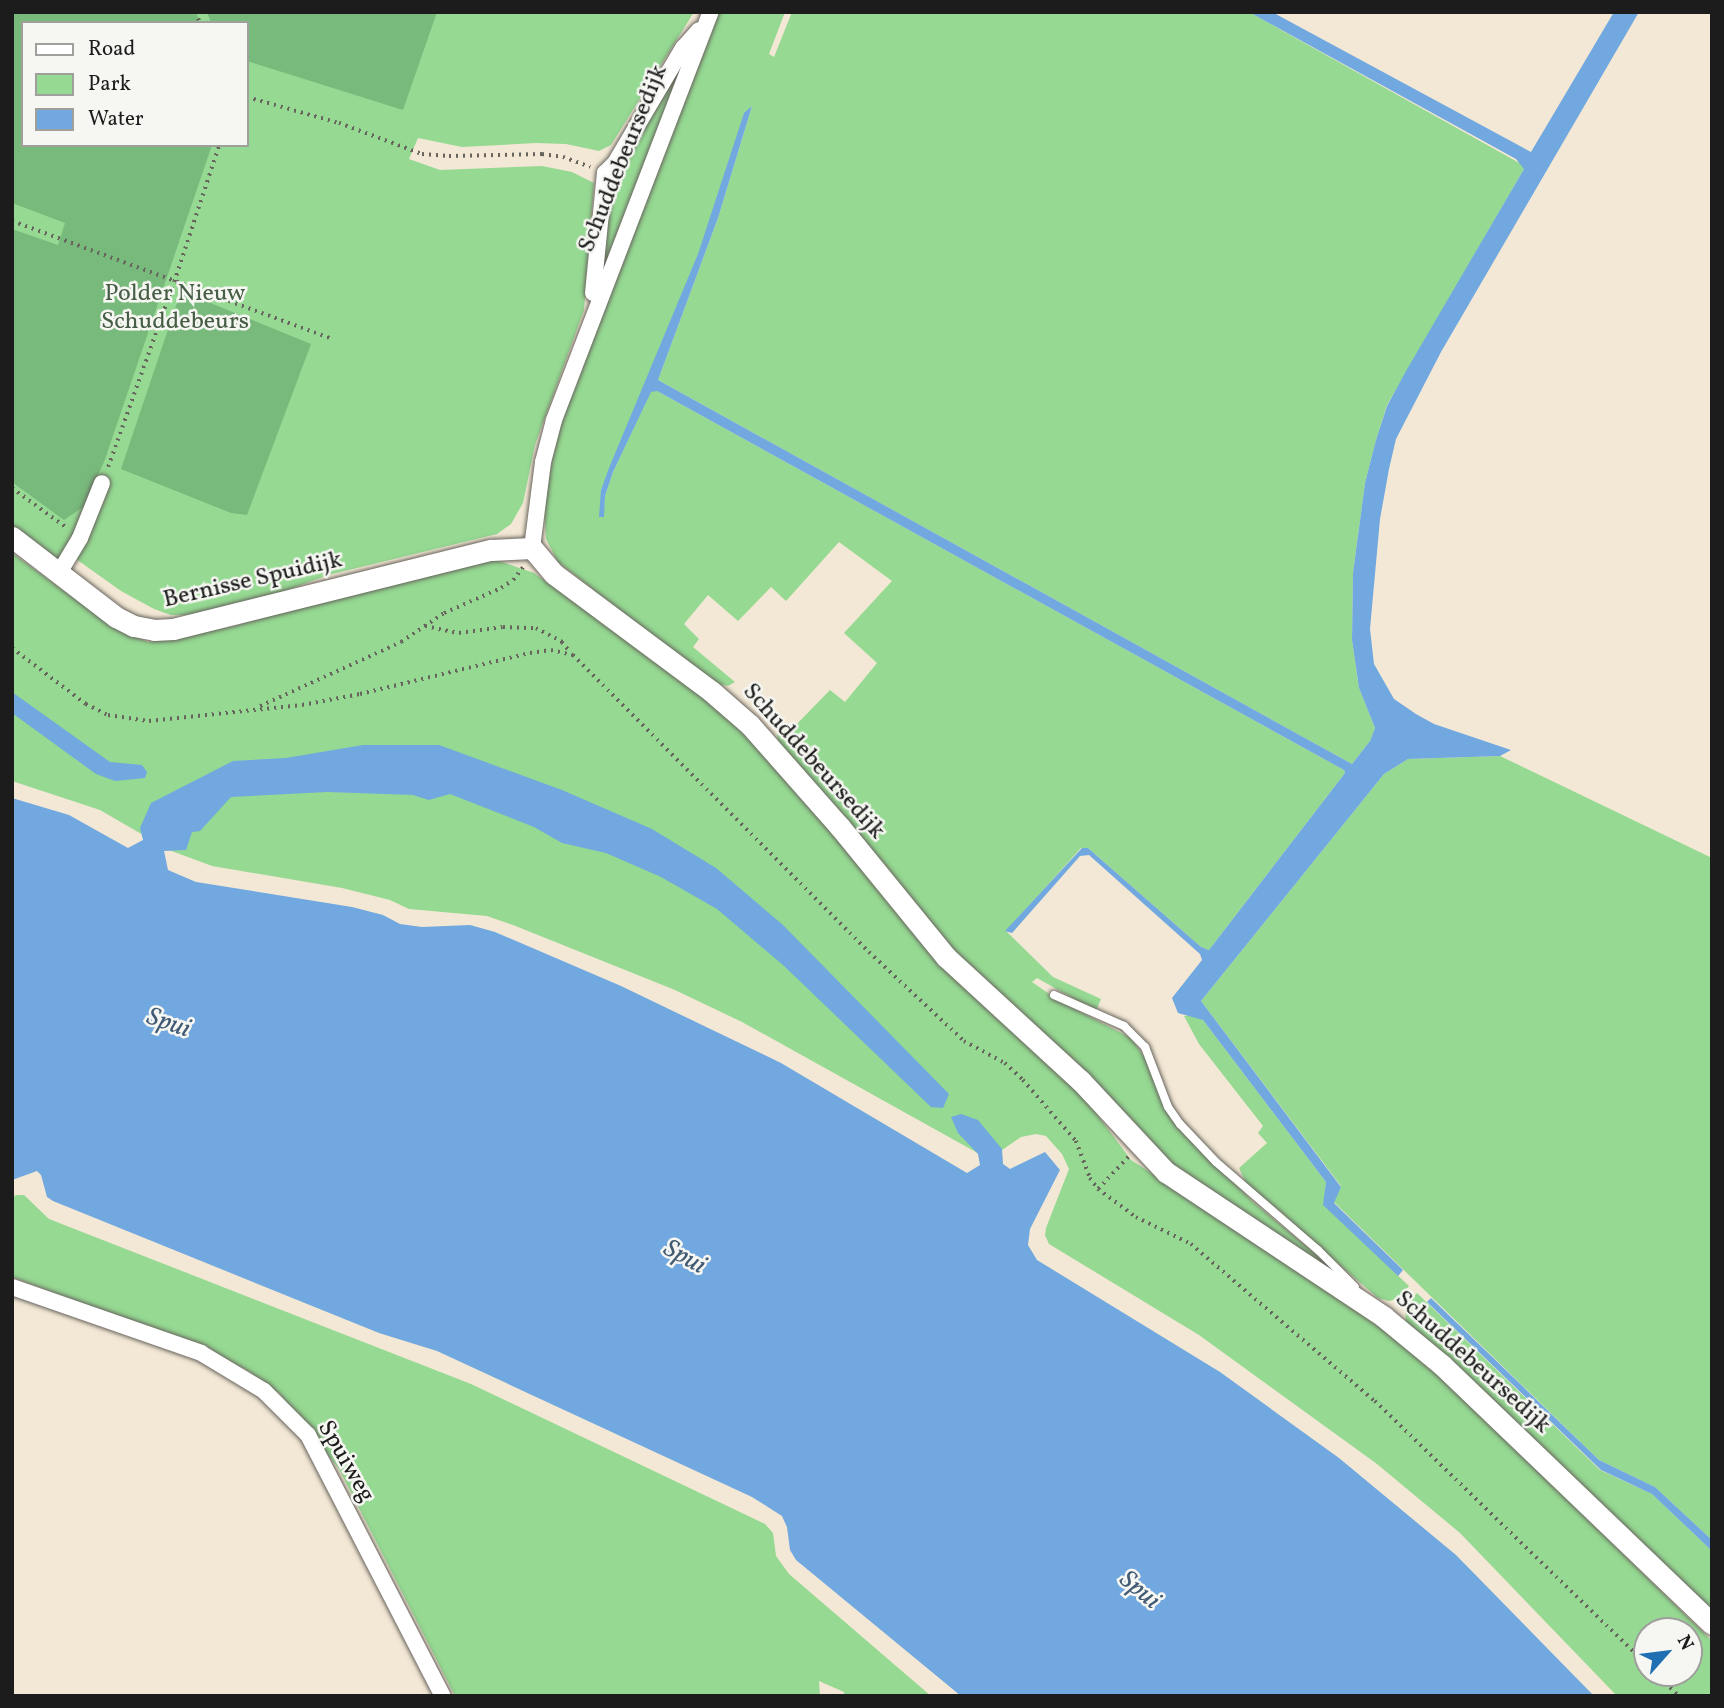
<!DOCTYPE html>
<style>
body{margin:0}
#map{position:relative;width:1724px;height:1708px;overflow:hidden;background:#f3e8d5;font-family:Vollkorn,serif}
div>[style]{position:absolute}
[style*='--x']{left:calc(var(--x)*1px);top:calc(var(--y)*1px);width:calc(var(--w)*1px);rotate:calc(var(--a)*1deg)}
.green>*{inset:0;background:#95d992}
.forest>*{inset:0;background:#78b97c}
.water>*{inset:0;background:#70a8df}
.path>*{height:3.5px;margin-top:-1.75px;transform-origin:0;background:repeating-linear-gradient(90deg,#67635d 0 2px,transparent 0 7px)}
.roads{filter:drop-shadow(0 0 2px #67635d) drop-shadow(0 0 2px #67635d)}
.lane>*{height:8px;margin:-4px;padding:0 4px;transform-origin:4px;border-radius:4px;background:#fff}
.street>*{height:16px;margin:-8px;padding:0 8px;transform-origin:8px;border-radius:8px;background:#fff}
.secondary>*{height:21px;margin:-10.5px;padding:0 10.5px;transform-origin:10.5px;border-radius:10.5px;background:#fff}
span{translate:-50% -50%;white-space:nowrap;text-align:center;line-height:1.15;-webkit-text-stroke:5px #f6f6f2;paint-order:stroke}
.street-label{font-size:24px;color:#1c1c1c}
.park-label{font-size:24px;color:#465e45}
.water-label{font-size:26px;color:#425b74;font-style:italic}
.frame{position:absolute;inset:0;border:14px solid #1c1c1c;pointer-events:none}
.legend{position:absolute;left:21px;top:21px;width:228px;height:126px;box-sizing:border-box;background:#f6f6f2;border:2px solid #9f9f9c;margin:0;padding:9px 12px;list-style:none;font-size:21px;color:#1c1c1c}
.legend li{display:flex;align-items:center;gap:14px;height:35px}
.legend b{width:35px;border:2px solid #9f9f9c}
.north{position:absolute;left:1633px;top:1617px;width:70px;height:70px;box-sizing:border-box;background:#f6f6f2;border:2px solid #9f9f9c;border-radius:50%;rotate:62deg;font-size:19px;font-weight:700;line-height:28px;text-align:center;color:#1c1c1c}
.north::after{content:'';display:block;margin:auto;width:24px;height:32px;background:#1f6fb2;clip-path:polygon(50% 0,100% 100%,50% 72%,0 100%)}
</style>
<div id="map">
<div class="green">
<div style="clip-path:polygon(evenodd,12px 12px,694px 12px,611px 145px,599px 151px,566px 144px,536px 143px,462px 147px,418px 138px,409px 159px,440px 170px,542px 166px,572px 172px,594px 183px,584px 310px,535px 445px,523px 503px,511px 524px,497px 534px,328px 575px,277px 594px,193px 615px,171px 615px,154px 609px,121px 591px,76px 559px,60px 585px,12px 544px,12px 12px,23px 23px,247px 23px,247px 145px,23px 145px,23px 23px)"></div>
<div style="clip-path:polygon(716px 12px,785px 12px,769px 54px,774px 57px,792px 12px,1249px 12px,1523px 165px,1524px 169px,1387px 405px,1376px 440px,1365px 483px,1353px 573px,1352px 640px,1359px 688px,1375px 728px,1370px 741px,1352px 764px,658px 380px,718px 218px,752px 106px,744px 114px,699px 254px,601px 490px,603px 517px,605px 496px,613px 472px,651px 391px,657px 391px,1344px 770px,1345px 773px,1209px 950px,1201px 947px,1088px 848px,1081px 848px,1006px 931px,1053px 977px,1101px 999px,1096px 1011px,1037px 978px,1032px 982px,1061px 1002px,1131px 1038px,1148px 1062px,1164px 1107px,1172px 1120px,1253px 1202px,1344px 1278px,1172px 1167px,968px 967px,779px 749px,777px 734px,782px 726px,788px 724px,793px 728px,830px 690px,845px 702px,877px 663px,844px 633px,892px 581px,839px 542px,786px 601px,771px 587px,738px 621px,708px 595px,684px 624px,699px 639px,693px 647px,735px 682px,728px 686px,713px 683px,558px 562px,546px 539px,544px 508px,558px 424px)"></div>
<div style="clip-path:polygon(693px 46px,598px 288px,616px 172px)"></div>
<div style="clip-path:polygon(evenodd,12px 553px,112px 626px,148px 642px,231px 627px,386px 582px,491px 558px,534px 573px,742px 723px,1004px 1017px,1090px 1105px,1131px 1160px,1379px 1320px,1516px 1449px,1712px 1641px,1712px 1696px,1617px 1696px,1460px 1533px,1377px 1464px,1199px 1335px,1049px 1244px,1045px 1235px,1046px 1228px,1069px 1169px,1062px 1154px,1046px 1136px,1036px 1134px,1021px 1137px,992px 1157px,983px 1156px,742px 1022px,675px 990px,513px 925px,487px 916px,409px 909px,390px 900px,342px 888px,212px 866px,169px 850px,100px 810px,12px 781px,12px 553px,1647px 1631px,1689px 1631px,1689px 1673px,1647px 1673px,1647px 1631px)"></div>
<div style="clip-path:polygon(1500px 756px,1712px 858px,1712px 1540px,1655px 1487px,1599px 1460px,1334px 1202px,1341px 1186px,1201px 1001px,1384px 774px,1408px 759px)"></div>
<div style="clip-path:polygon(1193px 1015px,1203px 1020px,1326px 1182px,1324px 1205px,1409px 1286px,1397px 1299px,1389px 1301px,1378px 1298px,1247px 1185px,1239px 1168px,1267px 1143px,1258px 1133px,1263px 1126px,1199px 1044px,1184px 1016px)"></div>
<div style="clip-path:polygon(16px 1195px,24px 1195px,49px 1219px,471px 1384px,765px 1524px,773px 1533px,776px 1556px,789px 1574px,931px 1696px,844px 1696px,844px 1692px,819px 1681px,820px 1696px,455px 1696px,339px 1469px,280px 1394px,245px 1369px,182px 1340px,12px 1277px,12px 1198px)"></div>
<div style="clip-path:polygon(1417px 1293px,1600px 1470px,1652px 1494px,1712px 1551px,1712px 1615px,1406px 1324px,1405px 1306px)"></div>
</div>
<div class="forest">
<div style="clip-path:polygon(12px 12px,196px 12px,200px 23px,23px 23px,23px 145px,212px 145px,104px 462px,83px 507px,64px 520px,12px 482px,12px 229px,58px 245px,65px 223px,12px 203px)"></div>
<div style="clip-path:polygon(207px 12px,437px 12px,403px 110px,247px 61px,247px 23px,211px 23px)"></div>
<div style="clip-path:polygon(181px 291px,311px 344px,247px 515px,231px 513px,121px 469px)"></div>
</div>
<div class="water">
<div style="clip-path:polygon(1249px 12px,1272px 12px,1531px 152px,1614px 12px,1639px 12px,1441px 352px,1396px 439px,1389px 469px,1380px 519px,1370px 629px,1374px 664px,1394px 699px,1416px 714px,1434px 724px,1511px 750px,1500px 756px,1408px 759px,1384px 774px,1201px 1001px,1341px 1187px,1334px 1203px,1403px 1270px,1398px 1276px,1323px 1205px,1326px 1182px,1203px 1020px,1178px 1013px,1172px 998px,1202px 960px,1200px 954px,1089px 855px,1080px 856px,1012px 933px,1005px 931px,1082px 848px,1088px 848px,1201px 947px,1209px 950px,1345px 773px,1344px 770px,657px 391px,651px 392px,613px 472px,605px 496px,604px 517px,599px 517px,601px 490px,609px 468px,698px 254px,744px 113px,752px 106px,718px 218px,658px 380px,1352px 764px,1370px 741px,1375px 728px,1359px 688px,1352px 640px,1353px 573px,1365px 483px,1376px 440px,1387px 406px,1406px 371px,1524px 169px,1516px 159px)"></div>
<div style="clip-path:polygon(12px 692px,110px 762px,142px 765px,147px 772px,145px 778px,115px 781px,96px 774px,12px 713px)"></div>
<div style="clip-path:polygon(363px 745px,439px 745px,562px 790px,652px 829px,716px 868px,783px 925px,949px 1094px,943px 1108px,931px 1107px,783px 965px,717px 909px,661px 877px,606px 853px,562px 843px,534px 827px,450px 794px,429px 800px,413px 795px,327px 792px,231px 797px,200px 831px,192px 832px,186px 850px,164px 851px,168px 870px,196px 882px,352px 907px,383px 915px,400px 924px,422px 927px,470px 925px,495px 932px,621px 986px,781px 1063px,967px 1173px,980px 1165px,978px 1154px,958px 1133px,951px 1117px,961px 1114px,978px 1120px,1002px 1149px,1003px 1164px,1010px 1169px,1045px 1152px,1060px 1170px,1030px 1229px,1028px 1245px,1037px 1260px,1220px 1372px,1339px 1458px,1456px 1555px,1594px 1696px,961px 1696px,796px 1560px,790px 1550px,787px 1527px,782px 1516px,752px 1497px,437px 1351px,379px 1333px,53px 1201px,47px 1197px,41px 1175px,37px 1171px,12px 1180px,12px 798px,69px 815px,128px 848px,143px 840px,140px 828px,151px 803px,233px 761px,286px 758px)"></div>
<div style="clip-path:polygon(1431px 1298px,1599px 1460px,1655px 1487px,1712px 1540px,1712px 1551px,1652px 1494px,1601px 1470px,1427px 1302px)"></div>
</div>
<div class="path">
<div style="--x:196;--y:12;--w:12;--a:70"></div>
<div style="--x:247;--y:97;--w:96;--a:15.8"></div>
<div style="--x:339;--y:123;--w:89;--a:20.5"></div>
<div style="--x:422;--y:154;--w:27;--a:4"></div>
<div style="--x:449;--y:156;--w:93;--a:-1.2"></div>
<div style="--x:542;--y:154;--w:21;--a:8"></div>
<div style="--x:563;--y:157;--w:29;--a:20"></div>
<div style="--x:12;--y:221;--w:339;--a:20.2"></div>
<div style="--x:108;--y:467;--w:196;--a:-70.4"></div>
<div style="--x:174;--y:282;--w:144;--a:-71.8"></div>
<div style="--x:12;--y:488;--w:68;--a:36"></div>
<div style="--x:425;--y:626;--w:35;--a:12"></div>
<div style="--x:459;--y:633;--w:44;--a:-7.8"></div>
<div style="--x:503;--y:627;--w:33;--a:2"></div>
<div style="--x:536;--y:628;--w:30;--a:28"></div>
<div style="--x:562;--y:642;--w:14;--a:51"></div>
<div style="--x:12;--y:648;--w:93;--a:37.1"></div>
<div style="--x:86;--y:704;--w:25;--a:27"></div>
<div style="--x:108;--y:715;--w:41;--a:8.3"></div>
<div style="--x:149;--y:721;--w:154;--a:-6"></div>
<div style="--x:302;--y:705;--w:59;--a:-10.7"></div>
<div style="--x:360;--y:694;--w:175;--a:-13.6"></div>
<div style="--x:530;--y:653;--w:21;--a:-8"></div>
<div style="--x:551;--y:650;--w:23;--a:13"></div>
<div style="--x:573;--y:655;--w:419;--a:45.1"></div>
<div style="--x:869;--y:952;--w:130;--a:43.1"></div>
<div style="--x:964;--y:1041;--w:47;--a:28.2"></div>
<div style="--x:1005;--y:1063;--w:25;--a:43"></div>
<div style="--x:1023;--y:1080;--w:81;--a:49"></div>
<div style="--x:1076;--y:1141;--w:40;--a:69"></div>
<div style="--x:1090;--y:1178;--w:14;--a:54"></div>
<div style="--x:1098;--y:1189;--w:47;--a:36.4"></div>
<div style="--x:1136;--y:1217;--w:61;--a:26.1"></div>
<div style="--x:1191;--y:1244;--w:242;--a:40.5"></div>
<div style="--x:1375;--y:1401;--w:379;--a:44.1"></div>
<div style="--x:260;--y:706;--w:155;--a:-24.4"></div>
<div style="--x:401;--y:642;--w:52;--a:-34"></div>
<div style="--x:444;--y:613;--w:62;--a:-23.7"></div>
<div style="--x:501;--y:588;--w:14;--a:-34"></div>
<div style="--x:513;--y:580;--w:16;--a:-52"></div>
<div style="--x:1098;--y:1189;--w:44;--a:-46.8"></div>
<div style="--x:1655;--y:1673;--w:33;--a:44"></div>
</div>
<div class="roads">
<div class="lane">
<div style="--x:1054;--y:995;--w:77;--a:23.9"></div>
<div style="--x:1124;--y:1026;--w:30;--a:45"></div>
<div style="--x:1145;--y:1047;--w:64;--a:69"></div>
<div style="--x:1168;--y:1107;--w:21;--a:55"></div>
<div style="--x:1180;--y:1124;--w:52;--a:46.5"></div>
<div style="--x:1216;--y:1162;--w:135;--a:40.8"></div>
<div style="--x:1318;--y:1250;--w:52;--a:45"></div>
</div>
<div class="street">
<div style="--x:593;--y:293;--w:121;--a:-84.3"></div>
<div style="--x:605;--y:173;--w:14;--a:-45"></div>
<div style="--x:615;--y:163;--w:134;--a:-59.4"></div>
<div style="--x:683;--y:48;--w:24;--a:-48"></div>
<div style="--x:532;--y:548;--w:87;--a:-82.7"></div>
<div style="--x:543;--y:462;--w:43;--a:-75.3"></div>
<div style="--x:554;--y:420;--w:437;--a:-69"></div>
<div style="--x:59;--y:573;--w:41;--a:-59"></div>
<div style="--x:80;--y:538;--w:59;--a:-68.2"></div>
<div style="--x:12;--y:1287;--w:200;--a:19.2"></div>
<div style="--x:201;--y:1353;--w:74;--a:31.1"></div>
<div style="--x:264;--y:1391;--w:62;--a:45"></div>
<div style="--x:308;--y:1435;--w:294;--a:62.7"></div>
</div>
<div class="secondary">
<div style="--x:12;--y:537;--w:131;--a:37.6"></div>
<div style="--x:116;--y:617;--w:20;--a:27"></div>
<div style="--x:134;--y:626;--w:20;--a:11"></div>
<div style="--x:154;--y:630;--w:19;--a:-3"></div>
<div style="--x:173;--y:629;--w:328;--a:-14"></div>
<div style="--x:491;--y:550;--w:41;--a:-2.8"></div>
<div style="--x:532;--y:548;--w:34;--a:50"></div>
<div style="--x:554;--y:574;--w:196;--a:36.7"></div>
<div style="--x:711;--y:691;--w:52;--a:41.1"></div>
<div style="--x:750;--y:725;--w:136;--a:48.6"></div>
<div style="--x:840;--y:827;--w:168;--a:50.8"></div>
<div style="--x:946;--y:957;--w:183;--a:42.6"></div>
<div style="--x:1081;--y:1081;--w:125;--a:47"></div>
<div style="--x:1166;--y:1172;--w:262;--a:33.6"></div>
<div style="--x:1384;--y:1317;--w:75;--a:39.6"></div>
<div style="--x:1442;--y:1365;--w:374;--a:43.8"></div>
</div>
</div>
<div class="street-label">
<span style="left:624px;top:159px;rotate:-68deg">Schuddebeursedijk</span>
<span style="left:253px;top:581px;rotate:-13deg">Bernisse Spuidijk</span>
<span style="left:813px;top:762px;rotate:48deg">Schuddebeursedijk</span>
<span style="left:1472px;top:1363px;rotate:42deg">Schuddebeursedijk</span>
<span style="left:345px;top:1462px;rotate:60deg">Spuiweg</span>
</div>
<div class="park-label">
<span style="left:175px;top:309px">Polder Nieuw<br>Schuddebeurs</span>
</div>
<div class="water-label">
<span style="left:168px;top:1024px;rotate:19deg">Spui</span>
<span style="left:684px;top:1258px;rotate:29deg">Spui</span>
<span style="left:1139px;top:1591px;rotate:40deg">Spui</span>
</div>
<div class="frame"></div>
<ul class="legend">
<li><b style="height:9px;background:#fff"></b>Road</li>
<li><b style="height:19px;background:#95d992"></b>Park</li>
<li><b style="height:19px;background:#70a8df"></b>Water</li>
</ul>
<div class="north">N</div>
</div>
